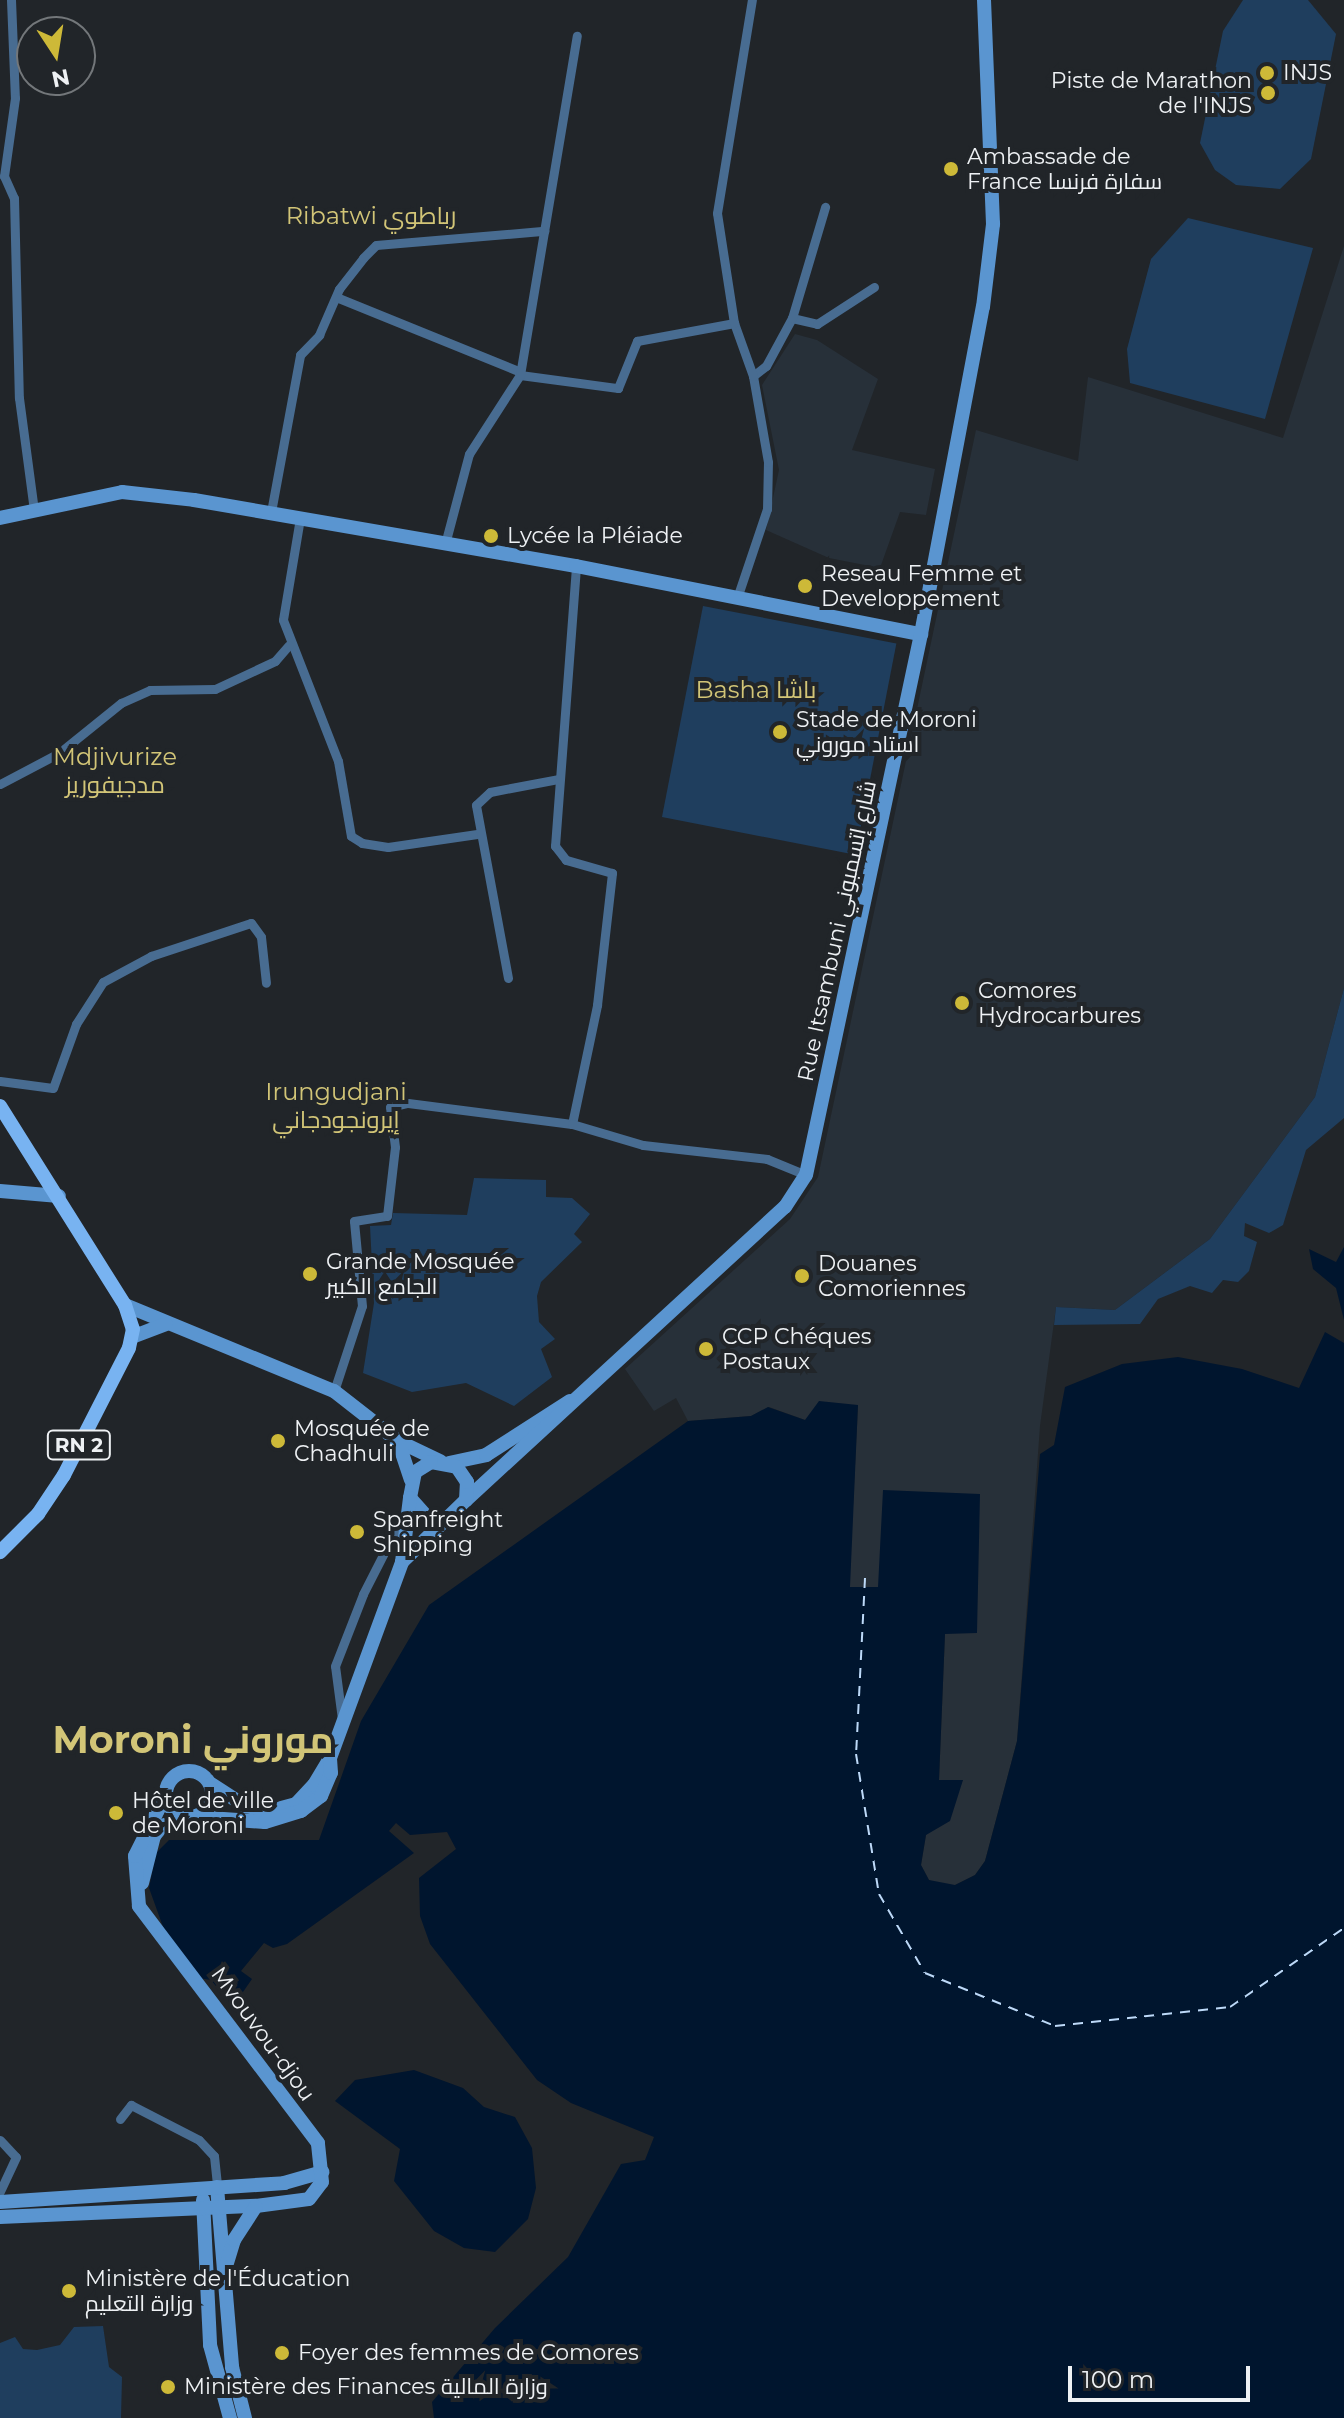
<!DOCTYPE html>
<meta charset="utf-8">
<style>
body{margin:0}
#map{position:relative;width:1344px;height:2418px;overflow:hidden;background:#212529;font-family:Montserrat,Cairo,sans-serif}
div>[style]{position:absolute}
[style*='--x']{left:calc(var(--x)*1px);top:calc(var(--y)*1px);width:calc(var(--w)*1px);rotate:calc(var(--a)*1deg)}
.built>*{inset:0;background:#273039}
.green>*{inset:0;background:#1f3e5e;transform-origin:0 0}
.water>*{inset:0;background:#00152e}
.ferry>*{height:2px;margin-top:-1px;transform-origin:0;background:repeating-linear-gradient(90deg,#bdd9f8 0 10px,transparent 0 18px)}
.street>*{height:9px;margin:-4.5px;padding:0 4.5px;transform-origin:4.5px;border-radius:4.5px;background:#486c91}
.secondary>*{height:14px;margin:-7px;padding:0 7px;transform-origin:7px;border-radius:7px;background:#5a95d0}
.secondary>.ring{margin:-7px;padding:0;box-sizing:content-box;background:none;border:14px solid #5a95d0;border-radius:50%}
.primary>*{height:14px;margin:-7px;padding:0 7px;transform-origin:7px;border-radius:7px;background:#78b3f1}
.dots>*{width:22px;height:22px;translate:-50% -50%;box-sizing:border-box;border:4px solid #212529;border-radius:50%}
span{translate:-50% -50%;white-space:nowrap;text-align:center;line-height:1.15;-webkit-text-stroke:8px #212529;paint-order:stroke}
.shield-label span{padding:2px 6px;background:#212529;border:2px solid;border-radius:6px;-webkit-text-stroke-width:0}
.shield-label{font-size:20px;color:#eef1f4;font-weight:700}
.poi-label{font-size:22px;color:#eef1f4}
.left{translate:0 -50%;text-align:left}
.right{translate:-100% -50%;text-align:right}
.street-label{font-size:22px;color:#eef1f4}
.neighbourhood-label{font-size:24px;color:#d2c577}
.town-label{font-size:38px;color:#d2c577;font-weight:700}
.north{position:absolute;left:16px;top:16px;width:80px;height:80px;box-sizing:border-box;background:#212529;border:2px solid #73777a;border-radius:50%;rotate:168deg;font-size:22px;font-weight:700;line-height:32px;text-align:center;color:#eef1f4}
.north::after{content:'';display:block;margin:auto;width:28px;height:36px;background:#cdb938;clip-path:polygon(50% 0,100% 100%,50% 72%,0 100%)}
.scale{position:absolute;left:1068px;top:2366px;width:182px;height:36px;box-sizing:border-box;border:4px solid #eef1f4;border-top:0;padding-left:10px;font-size:24px;line-height:28px;white-space:nowrap;color:#eef1f4;-webkit-text-stroke:6px #212529;paint-order:stroke}
</style>
<div id="map">
<div class="built">
<div style="clip-path:polygon(1344px 246px,1344px 988px,1315px 1097px,1210px 1239px,1115px 1310px,1056px 1307px,1040px 1426px,1017px 1741px,985px 1861px,975px 1875px,955px 1885px,940px 1885px,929px 1880px,921px 1865px,926px 1835px,963px 1780px,939px 1781px,945px 1633px,977px 1632px,878px 1587px,849px 1587px,858px 1405px,805px 1420px,769px 1407px,751px 1416px,688px 1421px,676px 1398px,654px 1411px,625px 1369px,790px 1219px,818px 1177px,976px 430px,1078px 461px,1088px 377px,1283px 438px)"></div>
<div style="clip-path:polygon(795px 334px,817px 340px,878px 379px,852px 450px,935px 469px,926px 515px,900px 512px,880px 568px,829px 558px,766px 530px,779px 470px,762px 385px)"></div>
</div>
<div class="green">
<div style="clip-path:polygon(1243px 0,1308px 0,1336px 34px,1311px 159px,1280px 189px,1236px 185px,1215px 170px,1200px 143px,1223px 31px)"></div>
<div style="clip-path:polygon(1188px 218px,1313px 248px,1265px 419px,1130px 383px,1127px 349px,1151px 259px)"></div>
<div style="left:703px;top:606px;width:197px;height:215px;rotate:11deg"></div>
<div style="clip-path:polygon(1344px 988px,1344px 1118px,1306px 1150px,1283px 1225px,1269px 1233px,1245px 1223px,1244px 1236px,1257px 1242px,1249px 1271px,1238px 1282px,1223px 1280px,1212px 1293px,1190px 1286px,1158px 1299px,1140px 1324px,1054px 1325px,1056px 1307px,1115px 1310px,1210px 1239px,1315px 1097px)"></div>
<div style="clip-path:polygon(474px 1178px,546px 1180px,546px 1197px,572px 1198px,590px 1214px,574px 1234px,582px 1242px,541px 1282px,537px 1296px,539px 1322px,555px 1339px,541px 1349px,552px 1377px,514px 1406px,466px 1383px,412px 1392px,363px 1373px,374px 1303px,370px 1226px,391px 1225px,393px 1213px,467px 1215px)"></div>
<div style="clip-path:polygon(103px 2326px,109px 2367px,122px 2377px,121px 2418px,0 2418px,0 2343px,15px 2337px,23px 2349px,37px 2350px,60px 2345px,74px 2327px)"></div>
</div>
<div class="water">
<div style="clip-path:polygon(1344px 1247px,1344px 1320px,1336px 1288px,1313px 1269px,1309px 1249px,1336px 1262px)"></div>
<div style="clip-path:polygon(1325px 1332px,1344px 1343px,1344px 2418px,434px 2418px,432px 2402px,495px 2328px,568px 2257px,621px 2164px,645px 2160px,654px 2137px,571px 2103px,537px 2080px,430px 1944px,420px 1916px,419px 1878px,456px 1849px,447px 1832px,410px 1835px,396px 1823px,389px 1831px,414px 1853px,287px 1944px,273px 1948px,264px 1943px,241px 1971px,252px 1979px,236px 2002px,229px 2002px,211px 1980px,198px 1978px,166px 1935px,149px 1888px,156px 1853px,169px 1840px,319px 1840px,361px 1721px,429px 1605px,688px 1421px,751px 1416px,768px 1407px,805px 1420px,819px 1401px,858px 1405px,850px 1587px,878px 1587px,883px 1490px,980px 1494px,977px 1633px,945px 1634px,939px 1780px,963px 1780px,950px 1821px,926px 1835px,921px 1865px,929px 1880px,955px 1885px,975px 1875px,985px 1861px,1017px 1741px,1040px 1454px,1054px 1445px,1065px 1387px,1122px 1364px,1178px 1357px,1242px 1369px,1299px 1388px)"></div>
<div style="clip-path:polygon(414px 2070px,463px 2088px,484px 2107px,515px 2117px,532px 2148px,536px 2188px,528px 2219px,495px 2252px,464px 2248px,434px 2231px,394px 2181px,400px 2149px,335px 2101px,355px 2080px)"></div>
</div>
<div class="ferry">
<div style="--x:865;--y:1578;--w:176;--a:92.9"></div>
<div style="--x:856;--y:1754;--w:142;--a:80.7"></div>
<div style="--x:879;--y:1894;--w:91;--a:59.8"></div>
<div style="--x:925;--y:1973;--w:140;--a:22.2"></div>
<div style="--x:1055;--y:2026;--w:176;--a:-6.2"></div>
<div style="--x:1230;--y:2007;--w:139;--a:-34.7"></div>
</div>
<div class="street">
<div style="--x:11;--y:0;--w:98;--a:87.7"></div>
<div style="--x:15;--y:98;--w:79;--a:98"></div>
<div style="--x:4;--y:176;--w:24;--a:66"></div>
<div style="--x:14;--y:198;--w:200;--a:88.6"></div>
<div style="--x:19;--y:398;--w:113;--a:82.4"></div>
<div style="--x:336;--y:297;--w:196;--a:22.1"></div>
<div style="--x:792;--y:318;--w:26;--a:13"></div>
<div style="--x:817;--y:324;--w:68;--a:-33"></div>
<div style="--x:520;--y:375;--w:99;--a:7.6"></div>
<div style="--x:618;--y:388;--w:51;--a:-68"></div>
<div style="--x:637;--y:341;--w:99;--a:-10.5"></div>
<div style="--x:753;--y:376;--w:16;--a:-38"></div>
<div style="--x:766;--y:366;--w:55;--a:-61.6"></div>
<div style="--x:792;--y:318;--w:116;--a:-73.4"></div>
<div style="--x:271;--y:512;--w:160;--a:-79.5"></div>
<div style="--x:300;--y:355;--w:28;--a:-46"></div>
<div style="--x:319;--y:335;--w:50;--a:-66.5"></div>
<div style="--x:339;--y:289;--w:39;--a:-52"></div>
<div style="--x:363;--y:258;--w:18;--a:-45"></div>
<div style="--x:376;--y:245;--w:169;--a:-4.8"></div>
<div style="--x:300;--y:518;--w:103;--a:99.5"></div>
<div style="--x:283;--y:620;--w:151;--a:68.7"></div>
<div style="--x:338;--y:761;--w:76;--a:80.2"></div>
<div style="--x:351;--y:836;--w:13;--a:32"></div>
<div style="--x:362;--y:843;--w:26;--a:9"></div>
<div style="--x:388;--y:847;--w:90;--a:-8.3"></div>
<div style="--x:445;--y:544;--w:93;--a:-75.1"></div>
<div style="--x:469;--y:454;--w:94;--a:-57.2"></div>
<div style="--x:520;--y:375;--w:344;--a:-80.5"></div>
<div style="--x:737;--y:598;--w:94;--a:-71.4"></div>
<div style="--x:767;--y:509;--w:47;--a:-88.8"></div>
<div style="--x:768;--y:462;--w:87;--a:-99.9"></div>
<div style="--x:753;--y:376;--w:56;--a:-109.7"></div>
<div style="--x:734;--y:323;--w:111;--a:-98.8"></div>
<div style="--x:717;--y:213;--w:216;--a:-80.7"></div>
<div style="--x:0;--y:784;--w:67;--a:-27.7"></div>
<div style="--x:59;--y:753;--w:80;--a:-38.9"></div>
<div style="--x:121;--y:703;--w:32;--a:-24"></div>
<div style="--x:150;--y:690;--w:65;--a:-0.9"></div>
<div style="--x:215;--y:689;--w:66;--a:-25"></div>
<div style="--x:275;--y:661;--w:21;--a:-49"></div>
<div style="--x:508;--y:978;--w:176;--a:-100.5"></div>
<div style="--x:476;--y:805;--w:19;--a:-43"></div>
<div style="--x:490;--y:792;--w:69;--a:-10.8"></div>
<div style="--x:0;--y:1081;--w:53;--a:7.5"></div>
<div style="--x:53;--y:1088;--w:68;--a:-70.2"></div>
<div style="--x:76;--y:1024;--w:50;--a:-57.3"></div>
<div style="--x:103;--y:982;--w:55;--a:-28.4"></div>
<div style="--x:151;--y:956;--w:105;--a:-18.3"></div>
<div style="--x:251;--y:923;--w:17;--a:54"></div>
<div style="--x:261;--y:937;--w:46;--a:83.8"></div>
<div style="--x:572;--y:1124;--w:122;--a:-78.1"></div>
<div style="--x:597;--y:1005;--w:133;--a:-83.5"></div>
<div style="--x:612;--y:873;--w:48;--a:-164.2"></div>
<div style="--x:566;--y:860;--w:18;--a:-128"></div>
<div style="--x:555;--y:846;--w:281;--a:-85.7"></div>
<div style="--x:334;--y:1391;--w:89;--a:-71.8"></div>
<div style="--x:362;--y:1306;--w:85;--a:-95.4"></div>
<div style="--x:354;--y:1221;--w:33;--a:-9"></div>
<div style="--x:387;--y:1216;--w:69;--a:-83.4"></div>
<div style="--x:395;--y:1147;--w:40;--a:-97.1"></div>
<div style="--x:390;--y:1107;--w:18;--a:-13"></div>
<div style="--x:408;--y:1103;--w:165;--a:7.3"></div>
<div style="--x:572;--y:1124;--w:74;--a:16.5"></div>
<div style="--x:643;--y:1145;--w:125;--a:6.4"></div>
<div style="--x:767;--y:1159;--w:42;--a:22.3"></div>
<div style="--x:342;--y:1719;--w:53;--a:-97.5"></div>
<div style="--x:335;--y:1666;--w:77;--a:-68.7"></div>
<div style="--x:363;--y:1594;--w:59;--a:-63"></div>
<div style="--x:390;--y:1541;--w:22;--a:-47"></div>
<div style="--x:120;--y:2119;--w:18;--a:-52"></div>
<div style="--x:131;--y:2105;--w:76;--a:27.2"></div>
<div style="--x:199;--y:2140;--w:22;--a:47"></div>
<div style="--x:214;--y:2156;--w:31;--a:84"></div>
<div style="--x:0;--y:2140;--w:23;--a:47"></div>
<div style="--x:16;--y:2157;--w:38;--a:115"></div>
</div>
<div class="secondary">
<div style="--x:0;--y:518;--w:125;--a:-12"></div>
<div style="--x:122;--y:492;--w:72;--a:6.3"></div>
<div style="--x:194;--y:500;--w:388;--a:9.8"></div>
<div style="--x:576;--y:566;--w:352;--a:11.2"></div>
<div style="--x:0;--y:1191;--w:59;--a:4.8"></div>
<div style="--x:125;--y:1305;--w:226;--a:22.4"></div>
<div style="--x:334;--y:1391;--w:81;--a:38"></div>
<div style="--x:398;--y:1441;--w:47;--a:25.5"></div>
<div style="--x:132;--y:1337;--w:36;--a:-21"></div>
<div style="--x:398;--y:1441;--w:41;--a:71.6"></div>
<div style="--x:449;--y:1463;--w:38;--a:-12"></div>
<div style="--x:486;--y:1455;--w:100;--a:-32.7"></div>
<div style="--x:466;--y:1500;--w:433;--a:-42.6"></div>
<div style="--x:785;--y:1207;--w:38;--a:-57"></div>
<div style="--x:806;--y:1175;--w:553;--a:-78"></div>
<div style="--x:921;--y:634;--w:333;--a:-79.3"></div>
<div style="--x:983;--y:307;--w:84;--a:-83.1"></div>
<div style="--x:993;--y:224;--w:224;--a:-92.3"></div>
<div style="--x:402;--y:1562;--w:89;--a:-44.1"></div>
<div style="--x:466;--y:1500;--w:18;--a:-87"></div>
<div style="--x:467;--y:1482;--w:18;--a:-124"></div>
<div style="--x:457;--y:1467;--w:26;--a:-169"></div>
<div style="--x:431;--y:1462;--w:19;--a:148"></div>
<div style="--x:415;--y:1472;--w:26;--a:101"></div>
<div style="--x:410;--y:1498;--w:27;--a:48"></div>
<div style="--x:428;--y:1518;--w:18;--a:0"></div>
<div class="ring" style="left:166px;top:1771px;width:32px;height:32px"></div>
<div style="--x:211;--y:1784;--w:40;--a:32.9"></div>
<div style="--x:245;--y:1806;--w:25;--a:11"></div>
<div style="--x:270;--y:1811;--w:27;--a:-15"></div>
<div style="--x:296;--y:1804;--w:26;--a:-47"></div>
<div style="--x:314;--y:1785;--w:31;--a:-59"></div>
<div style="--x:330;--y:1758;--w:209;--a:-69.8"></div>
<div style="--x:402;--y:1562;--w:64;--a:-82.9"></div>
<div style="--x:195;--y:1817;--w:70;--a:4.1"></div>
<div style="--x:265;--y:1822;--w:38;--a:-17"></div>
<div style="--x:301;--y:1811;--w:25;--a:-37"></div>
<div style="--x:321;--y:1796;--w:25;--a:-67"></div>
<div style="--x:331;--y:1773;--w:15;--a:-94"></div>
<div style="--x:142;--y:1883;--w:49;--a:-75.7"></div>
<div style="--x:154;--y:1836;--w:13;--a:-51"></div>
<div style="--x:162;--y:1826;--w:25;--a:-18"></div>
<div style="--x:217;--y:2187;--w:181;--a:85.2"></div>
<div style="--x:232;--y:2367;--w:53;--a:75.7"></div>
<div style="--x:203;--y:2200;--w:145;--a:87.2"></div>
<div style="--x:210;--y:2345;--w:76;--a:74.7"></div>
<div style="--x:0;--y:2202;--w:285;--a:-3.8"></div>
<div style="--x:284;--y:2183;--w:40;--a:-16"></div>
<div style="--x:0;--y:2217;--w:256;--a:-2.5"></div>
<div style="--x:256;--y:2206;--w:53;--a:-7.5"></div>
<div style="--x:309;--y:2199;--w:21;--a:-53"></div>
<div style="--x:322;--y:2182;--w:39;--a:-96"></div>
<div style="--x:318;--y:2143;--w:297;--a:-127.1"></div>
<div style="--x:139;--y:1906;--w:50;--a:-94.6"></div>
<div style="--x:135;--y:1856;--w:69;--a:-63.4"></div>
<div style="--x:227;--y:2263;--w:24;--a:-73"></div>
<div style="--x:234;--y:2240;--w:40;--a:-57.1"></div>
</div>
<div class="primary">
<div style="--x:0;--y:1106;--w:235;--a:57.9"></div>
<div style="--x:125;--y:1305;--w:25;--a:72"></div>
<div style="--x:133;--y:1329;--w:19;--a:102"></div>
<div style="--x:129;--y:1348;--w:143;--a:117.1"></div>
<div style="--x:64;--y:1475;--w:47;--a:123.7"></div>
<div style="--x:38;--y:1514;--w:54;--a:135"></div>
</div>
<div class="dots">
<div style="left:1267px;top:73px;background:#cdb938"></div>
<div style="left:1268px;top:93px;background:#cdb938"></div>
<div style="left:951px;top:169px;background:#cdb938"></div>
<div style="left:491px;top:536px;background:#cdb938"></div>
<div style="left:805px;top:586px;background:#cdb938"></div>
<div style="left:780px;top:732px;background:#cdb938"></div>
<div style="left:962px;top:1003px;background:#cdb938"></div>
<div style="left:310px;top:1274px;background:#cdb938"></div>
<div style="left:802px;top:1276px;background:#cdb938"></div>
<div style="left:706px;top:1349px;background:#cdb938"></div>
<div style="left:278px;top:1441px;background:#cdb938"></div>
<div style="left:357px;top:1532px;background:#cdb938"></div>
<div style="left:116px;top:1813px;background:#cdb938"></div>
<div style="left:69px;top:2291px;background:#cdb938"></div>
<div style="left:282px;top:2353px;background:#cdb938"></div>
<div style="left:168px;top:2387px;background:#cdb938"></div>
</div>
<div class="shield-label">
<span style="left:79px;top:1445px">RN 2</span>
</div>
<div class="poi-label">
<span class="left" style="left:1283px;top:73px">INJS</span>
<span class="right" style="left:1252px;top:93px">Piste de Marathon<br>de l'INJS</span>
<span class="left" style="left:967px;top:169px">Ambassade de<br>France سفارة فرنسا</span>
<span class="left" style="left:507px;top:536px">Lycée la Pléiade</span>
<span class="left" style="left:821px;top:586px">Reseau Femme et<br>Developpement</span>
<span class="left" style="left:796px;top:732px">Stade de Moroni<br>استاد موروني</span>
<span class="left" style="left:978px;top:1003px">Comores<br>Hydrocarbures</span>
<span class="left" style="left:326px;top:1274px">Grande Mosquée<br>الجامع الكبير</span>
<span class="left" style="left:818px;top:1276px">Douanes<br>Comoriennes</span>
<span class="left" style="left:722px;top:1349px">CCP Chéques<br>Postaux</span>
<span class="left" style="left:294px;top:1441px">Mosquée de<br>Chadhuli</span>
<span class="left" style="left:373px;top:1532px">Spanfreight<br>Shipping</span>
<span class="left" style="left:132px;top:1813px">Hôtel de ville<br>de Moroni</span>
<span class="left" style="left:85px;top:2291px">Ministère de l'Éducation<br>وزارة التعليم</span>
<span class="left" style="left:298px;top:2353px">Foyer des femmes de Comores</span>
<span class="left" style="left:184px;top:2387px">Ministère des Finances وزارة المالية</span>
</div>
<div class="street-label">
<span style="left:837px;top:931px;rotate:-78deg">Rue Itsambuni شارع إتسمبوني</span>
<span style="left:263px;top:2034px;rotate:54deg">Mvouvou-djou</span>
</div>
<div class="neighbourhood-label">
<span style="left:371px;top:216px">Ribatwi رباطوي</span>
<span style="left:756px;top:690px">Basha باشا</span>
<span style="left:115px;top:771px">Mdjivurize<br>مدجيفوريز</span>
<span style="left:336px;top:1106px">Irungudjani<br>إيرونجودجاني</span>
</div>
<div class="town-label">
<span style="left:193px;top:1740px">Moroni موروني</span>
</div>
<div class="north">N</div>
<div class="scale">100 m</div>
</div>
